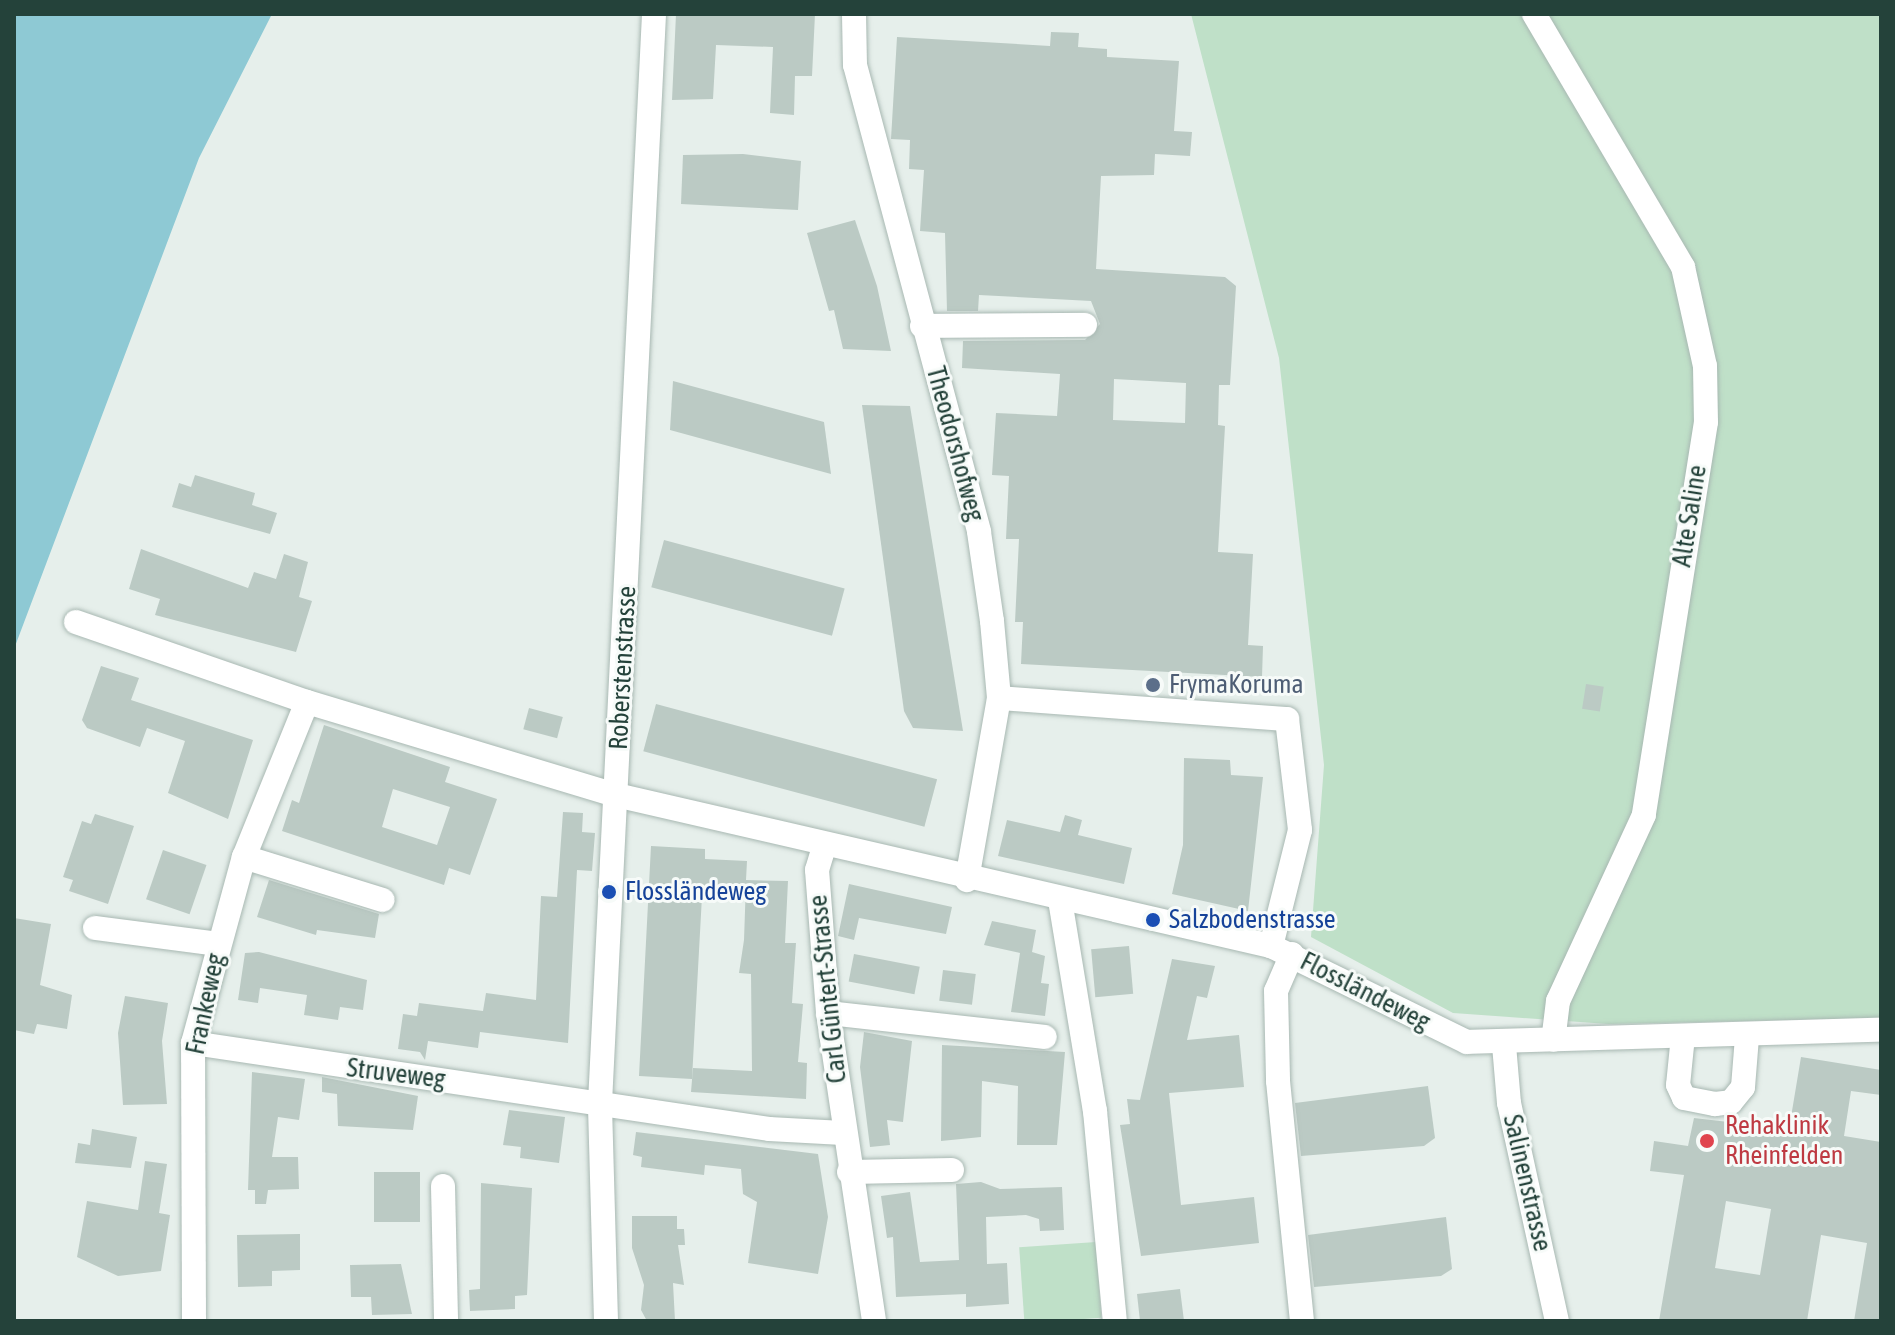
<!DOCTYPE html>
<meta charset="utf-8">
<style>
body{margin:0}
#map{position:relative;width:1895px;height:1335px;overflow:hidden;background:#e6efeb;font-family:"Asap Condensed",sans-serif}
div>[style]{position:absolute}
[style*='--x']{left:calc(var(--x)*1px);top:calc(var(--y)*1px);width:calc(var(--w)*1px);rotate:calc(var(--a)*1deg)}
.green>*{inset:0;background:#bfe0c8;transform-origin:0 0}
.water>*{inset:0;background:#8ec9d4}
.building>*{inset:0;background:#bbcac4;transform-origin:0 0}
.roads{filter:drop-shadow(0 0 2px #a8b8b2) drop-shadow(0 0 2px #a8b8b2)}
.minor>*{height:24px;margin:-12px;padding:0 12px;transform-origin:12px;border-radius:12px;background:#fff}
.dots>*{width:22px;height:22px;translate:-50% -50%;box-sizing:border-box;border:4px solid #f7fbf9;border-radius:50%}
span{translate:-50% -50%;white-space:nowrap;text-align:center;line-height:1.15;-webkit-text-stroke:6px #f7fbf9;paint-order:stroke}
.street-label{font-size:26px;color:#24423a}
.service-label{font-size:26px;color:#4e5e75}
.left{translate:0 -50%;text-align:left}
.transit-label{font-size:26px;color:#164399}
.health-label{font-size:26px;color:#be3a42}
.frame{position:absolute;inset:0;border:16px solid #24423a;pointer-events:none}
</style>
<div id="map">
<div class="green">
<div style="clip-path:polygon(1191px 14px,1881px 14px,1881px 1018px,1608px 1024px,1453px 1013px,1311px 937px,1324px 765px,1279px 358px)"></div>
<div style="left:1096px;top:1242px;width:76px;height:77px;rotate:86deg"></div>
</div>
<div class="water">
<div style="clip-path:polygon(14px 14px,272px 14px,199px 158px,14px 649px)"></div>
</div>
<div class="building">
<div style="clip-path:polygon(676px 14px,815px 14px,812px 76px,795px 76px,794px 115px,770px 113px,773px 47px,716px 45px,713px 99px,672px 100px)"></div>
<div style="clip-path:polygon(evenodd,1051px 32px,1079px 33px,1078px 47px,1107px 49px,1107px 57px,1179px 61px,1174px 131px,1192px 132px,1190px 156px,1155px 154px,1154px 175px,1101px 176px,1096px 269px,1225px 277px,1236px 286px,1230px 385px,1219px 385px,1218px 425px,1225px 426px,1218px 552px,1253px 554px,1248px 645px,1263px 646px,1262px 677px,1021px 664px,1023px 622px,1015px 622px,1019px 539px,1006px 539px,1009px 476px,992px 475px,996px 413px,1057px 416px,1060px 374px,962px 368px,963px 341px,1085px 340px,1100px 324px,1091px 301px,979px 295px,978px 311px,947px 311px,945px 233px,920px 231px,924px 170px,909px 169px,910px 140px,891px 139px,897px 37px,1050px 46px,1051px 32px,1114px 379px,1186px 383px,1185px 423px,1113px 420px,1114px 379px)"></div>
<div style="clip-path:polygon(743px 154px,801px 161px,798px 210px,681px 204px,683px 155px)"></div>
<div style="clip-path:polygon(855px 220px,877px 286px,891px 351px,843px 349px,834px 310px,829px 311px,807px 233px)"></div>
<div style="clip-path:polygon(673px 381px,824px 422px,831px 474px,670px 430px)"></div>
<div style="clip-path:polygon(862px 405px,910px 406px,963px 731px,913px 728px,904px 711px)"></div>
<div style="clip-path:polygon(195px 475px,255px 493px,252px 505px,277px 513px,270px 534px,172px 507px,179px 483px,191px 487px)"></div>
<div style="left:664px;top:540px;width:187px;height:49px;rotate:15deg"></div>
<div style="clip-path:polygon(141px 549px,248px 588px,254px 572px,276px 579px,284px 554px,308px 562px,299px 597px,312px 601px,296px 652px,155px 615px,160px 599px,129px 589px)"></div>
<div style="clip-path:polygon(101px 666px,139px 678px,131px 700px,253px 740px,228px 819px,168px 793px,185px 741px,147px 728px,140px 747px,87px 728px,82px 720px)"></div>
<div style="left:1586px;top:684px;width:18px;height:25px;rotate:9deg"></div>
<div style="left:656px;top:704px;width:291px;height:49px;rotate:15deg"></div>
<div style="left:529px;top:708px;width:35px;height:22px;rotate:15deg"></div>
<div style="clip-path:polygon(evenodd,324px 725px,450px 767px,445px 782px,497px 799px,470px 875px,449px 868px,444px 885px,282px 831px,292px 800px,299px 803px,324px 725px,393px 789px,450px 807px,437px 845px,382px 827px,393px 789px)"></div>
<div style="clip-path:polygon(1184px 758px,1230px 760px,1231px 775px,1263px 777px,1248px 911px,1172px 894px,1183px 845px)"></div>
<div style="clip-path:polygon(563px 812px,583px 813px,582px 832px,595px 833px,592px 871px,577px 870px,568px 1043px,480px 1032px,478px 1048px,428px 1041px,425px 1060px,420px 1052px,398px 1049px,403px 1014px,417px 1016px,419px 1003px,483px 1011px,486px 993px,536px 1000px,541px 896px,557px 897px)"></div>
<div style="clip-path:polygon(95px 814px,134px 826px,108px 904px,69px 891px,73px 880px,63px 877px,82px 821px,91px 824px)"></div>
<div style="clip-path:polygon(1065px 815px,1082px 820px,1078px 835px,1132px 848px,1124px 884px,998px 856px,1007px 820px,1060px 832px)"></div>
<div style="clip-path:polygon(651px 846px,705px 849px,705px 859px,747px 861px,746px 880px,788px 881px,785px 943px,796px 943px,792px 1003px,803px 1004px,798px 1062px,807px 1063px,806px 1099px,691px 1092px,693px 1068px,752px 1071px,751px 974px,739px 973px,744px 940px,746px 882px,745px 896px,702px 896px,692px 1079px,639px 1076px)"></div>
<div style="left:163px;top:850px;width:46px;height:52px;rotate:19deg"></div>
<div style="clip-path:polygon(269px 880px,379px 914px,375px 938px,317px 930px,316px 935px,257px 917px)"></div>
<div style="clip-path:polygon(849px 884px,952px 907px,946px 934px,859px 918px,854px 940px,838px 936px)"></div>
<div style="clip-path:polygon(14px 918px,51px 924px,40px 985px,72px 995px,67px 1029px,37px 1024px,34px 1034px,14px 1030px)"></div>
<div style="clip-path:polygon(992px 921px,1036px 930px,1032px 952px,1045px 956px,1041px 983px,1049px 984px,1045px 1016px,1011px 1012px,1020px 953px,984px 945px)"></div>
<div style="left:1129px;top:946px;width:48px;height:38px;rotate:85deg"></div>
<div style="clip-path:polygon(259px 952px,367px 980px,363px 1010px,340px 1007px,338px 1020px,304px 1015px,307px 995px,260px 988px,258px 1003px,238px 1000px,245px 953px)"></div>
<div style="left:854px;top:954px;width:67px;height:28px;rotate:11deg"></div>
<div style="clip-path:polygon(1172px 959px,1215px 966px,1207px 998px,1197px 996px,1187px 1040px,1239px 1035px,1244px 1087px,1169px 1093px,1181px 1205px,1254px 1197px,1259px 1243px,1141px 1256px,1120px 1125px,1130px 1124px,1127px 1099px,1140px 1100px)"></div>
<div style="left:943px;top:970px;width:33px;height:31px;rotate:7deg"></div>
<div style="clip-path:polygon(125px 996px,168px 1003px,162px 1041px,167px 1104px,123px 1105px,118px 1033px)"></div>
<div style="clip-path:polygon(864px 1032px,912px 1041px,903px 1122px,887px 1120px,890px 1145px,870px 1147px,860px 1067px)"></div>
<div style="clip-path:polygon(942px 1045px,1065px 1052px,1057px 1145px,1017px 1145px,1018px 1086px,982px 1081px,981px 1137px,941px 1141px)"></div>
<div style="clip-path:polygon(evenodd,1801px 1057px,1881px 1070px,1881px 1095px,1851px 1091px,1844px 1136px,1881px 1142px,1881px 1321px,1854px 1321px,1867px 1243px,1821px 1235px,1807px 1321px,1659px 1321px,1684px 1175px,1650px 1171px,1654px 1141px,1688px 1146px,1694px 1118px,1789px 1129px,1801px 1057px,1726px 1201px,1771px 1209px,1760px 1275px,1715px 1268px,1726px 1201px)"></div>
<div style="clip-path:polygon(252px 1072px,305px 1079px,299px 1120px,278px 1117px,272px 1157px,298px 1157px,299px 1189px,268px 1190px,266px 1204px,255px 1204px,255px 1190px,248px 1190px)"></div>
<div style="clip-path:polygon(322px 1077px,418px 1096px,413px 1130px,338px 1126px,337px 1094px,322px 1092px)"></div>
<div style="clip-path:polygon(1428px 1086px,1435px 1138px,1424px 1146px,1301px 1156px,1295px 1103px)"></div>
<div style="clip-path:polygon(509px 1110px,565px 1117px,559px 1163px,520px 1158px,521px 1147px,503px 1145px)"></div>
<div style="clip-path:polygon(92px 1129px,137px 1137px,131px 1168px,75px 1163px,78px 1143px,90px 1145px)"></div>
<div style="clip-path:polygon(636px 1132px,818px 1154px,828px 1217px,818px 1274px,748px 1263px,757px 1202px,743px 1194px,741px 1169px,705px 1165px,704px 1175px,641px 1167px,642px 1157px,633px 1155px)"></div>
<div style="clip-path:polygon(145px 1161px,167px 1164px,159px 1213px,170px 1215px,161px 1271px,118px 1276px,77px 1257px,87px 1201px,138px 1210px)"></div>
<div style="left:374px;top:1172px;width:46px;height:50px"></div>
<div style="clip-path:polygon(981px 1182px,1000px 1189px,1062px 1187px,1064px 1230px,1040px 1231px,1039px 1219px,1026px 1215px,986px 1217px,987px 1264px,1007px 1263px,1009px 1304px,966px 1307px,966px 1294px,896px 1297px,893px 1237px,887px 1238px,881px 1196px,910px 1192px,920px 1262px,959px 1260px,956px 1184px)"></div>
<div style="clip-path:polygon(481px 1183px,532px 1188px,527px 1295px,515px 1296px,515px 1309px,470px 1311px,469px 1290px,480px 1289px)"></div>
<div style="clip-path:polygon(632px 1216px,677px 1216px,677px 1229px,684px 1229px,685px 1245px,678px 1245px,684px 1285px,673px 1283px,675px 1321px,647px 1321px,641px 1310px,644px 1285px,632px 1248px)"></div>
<div style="clip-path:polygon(1446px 1217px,1452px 1269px,1441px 1276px,1314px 1287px,1308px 1235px)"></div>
<div style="clip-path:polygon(300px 1234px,300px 1270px,272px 1271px,272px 1286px,238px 1287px,237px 1235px)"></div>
<div style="clip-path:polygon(401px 1264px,412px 1314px,372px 1315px,371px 1297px,351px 1297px,350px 1265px)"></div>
<div style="clip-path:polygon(1180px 1289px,1184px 1321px,1140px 1321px,1137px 1294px)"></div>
</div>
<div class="roads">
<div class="minor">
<div style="--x:854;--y:14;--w:51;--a:88.9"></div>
<div style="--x:855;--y:65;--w:483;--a:75.1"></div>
<div style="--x:979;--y:532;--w:90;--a:81.7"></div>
<div style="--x:992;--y:621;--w:77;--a:84.8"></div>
<div style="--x:999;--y:698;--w:185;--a:100"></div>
<div style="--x:1534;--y:14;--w:294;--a:59.5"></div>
<div style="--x:1683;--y:267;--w:101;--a:77.5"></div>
<div style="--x:1705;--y:366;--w:56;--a:89"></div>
<div style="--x:1706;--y:422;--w:398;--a:99"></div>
<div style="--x:1644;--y:815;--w:205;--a:114.8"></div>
<div style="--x:1558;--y:1001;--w:39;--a:97"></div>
<div style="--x:922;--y:326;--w:163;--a:-0.4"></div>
<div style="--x:76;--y:622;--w:244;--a:19.1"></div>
<div style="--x:307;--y:702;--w:323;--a:16.8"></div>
<div style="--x:616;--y:795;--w:672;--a:12.98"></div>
<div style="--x:1271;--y:946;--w:218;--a:26.1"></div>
<div style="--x:1467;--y:1042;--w:414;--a:-1.7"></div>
<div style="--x:999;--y:698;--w:289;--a:4.2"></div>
<div style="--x:1287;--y:719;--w:112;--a:83.3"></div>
<div style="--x:1300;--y:830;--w:120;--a:104"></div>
<div style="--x:824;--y:847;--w:24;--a:107"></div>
<div style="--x:817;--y:870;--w:143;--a:85.6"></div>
<div style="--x:828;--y:1013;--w:311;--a:81.5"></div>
<div style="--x:244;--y:857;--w:145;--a:17.2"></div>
<div style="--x:1060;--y:900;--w:214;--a:80.6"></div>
<div style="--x:1095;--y:1111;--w:211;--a:84.6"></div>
<div style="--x:95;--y:928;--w:124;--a:7.4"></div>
<div style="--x:1292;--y:954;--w:40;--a:113.4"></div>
<div style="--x:1276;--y:991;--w:90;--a:88.7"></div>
<div style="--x:1278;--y:1081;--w:241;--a:84.3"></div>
<div style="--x:828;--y:1013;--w:218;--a:6.3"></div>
<div style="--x:1683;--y:1036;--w:49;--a:95.8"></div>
<div style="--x:1678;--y:1085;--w:14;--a:65"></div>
<div style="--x:1684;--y:1098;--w:32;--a:11"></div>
<div style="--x:1715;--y:1104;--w:16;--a:-7"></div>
<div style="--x:1731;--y:1102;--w:19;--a:-51"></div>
<div style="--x:1743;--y:1087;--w:50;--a:-85.4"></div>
<div style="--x:193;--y:1043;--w:582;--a:8.49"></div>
<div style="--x:769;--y:1129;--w:74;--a:3.1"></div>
<div style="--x:1504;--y:1045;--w:58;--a:85.1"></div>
<div style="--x:1509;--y:1103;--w:223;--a:77.6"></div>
<div style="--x:849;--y:1172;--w:103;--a:-1.1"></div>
<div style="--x:443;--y:1186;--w:135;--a:88.7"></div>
<div style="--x:194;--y:1321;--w:278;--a:-90.2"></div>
<div style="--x:193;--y:1043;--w:193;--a:-74.7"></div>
<div style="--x:244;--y:857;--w:167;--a:-67.9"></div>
<div style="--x:606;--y:1321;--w:218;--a:-91.6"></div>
<div style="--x:600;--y:1103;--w:1090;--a:-87.16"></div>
</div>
</div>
<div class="dots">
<div style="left:1153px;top:685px;background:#5c6f8a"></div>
<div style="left:609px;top:892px;background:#1a4fb4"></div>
<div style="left:1153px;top:920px;background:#1a4fb4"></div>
<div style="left:1707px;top:1141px;background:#e0444e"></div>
</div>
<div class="street-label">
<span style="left:955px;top:444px;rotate:75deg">Theodorshofweg</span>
<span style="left:1690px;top:516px;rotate:-81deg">Alte Saline</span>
<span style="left:623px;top:668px;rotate:-87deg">Roberstenstrasse</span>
<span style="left:828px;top:989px;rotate:-96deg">Carl Güntert-Strasse</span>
<span style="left:1365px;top:992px;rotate:27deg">Flossländeweg</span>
<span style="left:206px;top:1004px;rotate:-78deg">Frankeweg</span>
<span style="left:396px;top:1074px;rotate:7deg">Struveweg</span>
<span style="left:1527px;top:1183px;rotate:77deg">Salinenstrasse</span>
</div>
<div class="service-label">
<span class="left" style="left:1169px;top:685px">FrymaKoruma</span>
</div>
<div class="transit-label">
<span class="left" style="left:625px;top:892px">Flossländeweg</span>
<span class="left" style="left:1169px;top:920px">Salzbodenstrasse</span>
</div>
<div class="health-label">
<span class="left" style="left:1725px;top:1141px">Rehaklinik<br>Rheinfelden</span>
</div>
<div class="frame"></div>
</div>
